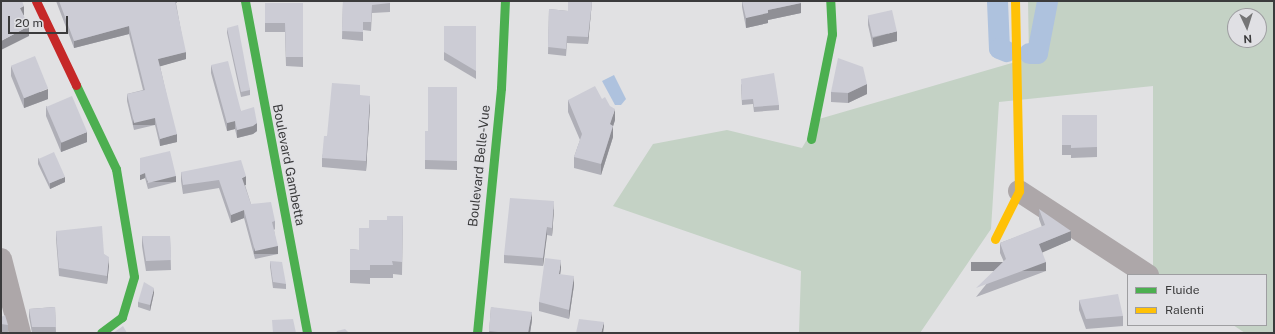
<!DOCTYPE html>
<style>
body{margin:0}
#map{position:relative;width:1275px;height:334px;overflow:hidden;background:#e1e1e3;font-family:"Public Sans",sans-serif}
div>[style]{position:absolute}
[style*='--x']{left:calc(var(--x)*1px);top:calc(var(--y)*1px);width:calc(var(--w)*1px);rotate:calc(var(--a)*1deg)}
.green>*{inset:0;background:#c4d2c5}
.water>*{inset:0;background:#aec2de}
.canal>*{height:21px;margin:-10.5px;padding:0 10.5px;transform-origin:10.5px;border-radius:10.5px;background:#aec2de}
.street>*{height:22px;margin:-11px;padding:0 11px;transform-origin:11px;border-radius:11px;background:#ada7a9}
.fast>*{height:9px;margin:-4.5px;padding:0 4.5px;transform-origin:4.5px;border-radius:4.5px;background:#4caf50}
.slow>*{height:9px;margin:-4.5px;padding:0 4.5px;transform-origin:4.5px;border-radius:4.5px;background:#ffc107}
.jam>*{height:9px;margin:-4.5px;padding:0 4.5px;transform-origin:4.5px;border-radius:4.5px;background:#c62828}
.wall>*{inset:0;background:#afafb7}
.shaded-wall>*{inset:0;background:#8f8f95;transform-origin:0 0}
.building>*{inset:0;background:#ccccd5;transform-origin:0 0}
span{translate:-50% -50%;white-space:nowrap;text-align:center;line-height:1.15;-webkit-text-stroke:3px #e0e0e4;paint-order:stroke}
.street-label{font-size:13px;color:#3b3b3c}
.frame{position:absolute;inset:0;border:2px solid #3b3b3c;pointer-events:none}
.legend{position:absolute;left:1127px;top:274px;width:140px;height:52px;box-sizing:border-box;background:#e0e0e4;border:1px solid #9e9ea1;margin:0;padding:5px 7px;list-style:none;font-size:12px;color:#3b3b3c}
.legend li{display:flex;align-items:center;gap:8px;height:20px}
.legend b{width:20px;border:1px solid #9e9ea1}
.north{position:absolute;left:1227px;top:8px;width:40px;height:40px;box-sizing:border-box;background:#e0e0e4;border:1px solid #9e9ea1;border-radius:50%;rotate:176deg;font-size:11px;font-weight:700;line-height:16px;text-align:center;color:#3b3b3c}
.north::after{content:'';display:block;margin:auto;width:14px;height:18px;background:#757576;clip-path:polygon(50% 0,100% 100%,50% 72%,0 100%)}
.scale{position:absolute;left:8px;top:16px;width:60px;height:18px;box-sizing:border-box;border:2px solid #3b3b3c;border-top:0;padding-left:5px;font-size:12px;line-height:14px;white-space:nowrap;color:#3b3b3c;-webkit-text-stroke:3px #e0e0e4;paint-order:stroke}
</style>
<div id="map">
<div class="green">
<div style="clip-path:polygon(evenodd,1028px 1px,1274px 1px,1274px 333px,1245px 333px,1233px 325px,1266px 325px,1266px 275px,1157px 275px,1153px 272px,1153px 86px,999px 102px,991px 229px,920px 333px,799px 333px,801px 271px,613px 206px,653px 144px,727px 130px,802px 148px,819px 119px,1029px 58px,1028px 1px,1235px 16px,1259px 16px,1259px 40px,1235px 40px,1235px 16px)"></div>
</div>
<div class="water">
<div style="clip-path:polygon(614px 75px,626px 99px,621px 105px,615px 105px,602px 81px)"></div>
</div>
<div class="canal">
<div style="--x:997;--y:1;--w:47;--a:87.6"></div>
<div style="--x:999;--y:48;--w:8;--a:23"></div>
<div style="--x:1029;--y:53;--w:8;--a:0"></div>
<div style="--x:1037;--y:53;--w:53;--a:-79.1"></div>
</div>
<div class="street">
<div style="--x:1019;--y:191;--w:154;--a:33.1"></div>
<div style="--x:1;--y:259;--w:76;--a:75.6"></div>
</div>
<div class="fast">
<div style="--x:245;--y:1;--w:338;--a:79.4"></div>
<div style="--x:76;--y:85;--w:93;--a:64.5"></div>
<div style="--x:116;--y:169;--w:109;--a:80.5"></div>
<div style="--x:134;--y:277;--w:42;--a:106.7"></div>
<div style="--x:122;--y:317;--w:26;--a:143"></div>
<div style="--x:811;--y:139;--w:107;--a:-78.7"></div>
<div style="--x:832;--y:34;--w:33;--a:-93"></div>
<div style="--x:477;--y:333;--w:246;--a:-84.4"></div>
<div style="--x:501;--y:88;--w:87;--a:-87.4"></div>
</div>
<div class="slow">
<div style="--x:995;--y:239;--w:54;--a:-63.4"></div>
<div style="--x:1019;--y:191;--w:190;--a:-91.2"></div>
</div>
<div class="jam">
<div style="--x:36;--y:1;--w:93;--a:64.5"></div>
</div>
<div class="wall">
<div style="clip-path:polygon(56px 1px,177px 1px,177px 3px,176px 3px,186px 59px,160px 66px,177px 142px,160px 146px,155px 125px,134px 130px,127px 101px,127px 94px,143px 90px,129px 34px,74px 48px)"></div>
<div style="clip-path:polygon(343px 1px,390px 1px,390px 12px,372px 13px,371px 31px,363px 30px,363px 41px,342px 39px)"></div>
<div style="clip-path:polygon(592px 1px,588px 44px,567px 43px,566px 56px,548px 54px,549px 9px,568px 11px)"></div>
<div style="clip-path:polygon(742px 1px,800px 1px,801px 13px,768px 20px,768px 23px,746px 28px,742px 7px)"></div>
<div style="clip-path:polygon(265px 3px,303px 3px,303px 67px,286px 66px,285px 32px,265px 32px)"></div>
<div style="clip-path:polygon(868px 16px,897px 41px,873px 47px,868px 25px)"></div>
<div style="clip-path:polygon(444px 26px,476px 26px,476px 79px,444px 60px)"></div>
<div style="clip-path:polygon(227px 28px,250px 90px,250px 95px,241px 97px,227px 33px)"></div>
<div style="clip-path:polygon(211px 65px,241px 111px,257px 131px,253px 134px,237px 138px,235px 129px,227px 131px,211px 73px)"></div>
<div style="clip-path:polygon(11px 66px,48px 99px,24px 108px,11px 76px)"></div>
<div style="clip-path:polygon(741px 84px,779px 105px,779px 110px,754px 112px,753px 104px,742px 105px)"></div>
<div style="clip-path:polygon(867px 84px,867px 94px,848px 103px,831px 102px,831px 92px)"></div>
<div style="clip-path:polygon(457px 87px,457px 170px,425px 169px,425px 160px,428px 131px)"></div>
<div style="clip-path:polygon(360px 95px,370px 105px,366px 171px,322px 167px,322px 158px,327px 136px)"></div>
<div style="clip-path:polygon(602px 99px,615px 120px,613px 126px,613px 137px,601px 175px,574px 168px,574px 157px,580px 140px,568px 112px,568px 100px)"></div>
<div style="clip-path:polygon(46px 106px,87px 142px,61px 152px,46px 116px)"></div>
<div style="clip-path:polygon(1062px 115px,1097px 115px,1097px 157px,1071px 158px,1071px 155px,1062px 155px)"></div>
<div style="clip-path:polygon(38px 158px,65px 182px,50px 189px,38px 164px)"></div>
<div style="clip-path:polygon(140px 158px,176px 182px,148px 189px,145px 178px,140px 180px)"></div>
<div style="clip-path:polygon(181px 172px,246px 185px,245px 185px,251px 204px,275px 221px,275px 229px,274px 230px,278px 254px,255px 259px,244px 218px,231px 223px,219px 188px,183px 194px,181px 181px)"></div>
<div style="clip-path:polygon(554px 209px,552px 236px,547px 235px,543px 266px,504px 263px,504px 255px)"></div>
<div style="clip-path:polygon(1039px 209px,1071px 240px,1042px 252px,1046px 271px,976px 297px,1004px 262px,1000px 253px,1000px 243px,1042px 227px,1039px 219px)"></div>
<div style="clip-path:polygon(403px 216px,402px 275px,393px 274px,393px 278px,370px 278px,370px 284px,350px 283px,350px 249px,359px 250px,369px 228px,387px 220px)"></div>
<div style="clip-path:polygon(56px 231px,104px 254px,109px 265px,107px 284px,59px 276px,56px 239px)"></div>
<div style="clip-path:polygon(142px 236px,170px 236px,171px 270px,146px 271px,142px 246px)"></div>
<div style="clip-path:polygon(270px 261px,286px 284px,286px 289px,273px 288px,270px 266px)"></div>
<div style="clip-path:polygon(561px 268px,560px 275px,574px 285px,569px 319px,539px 311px,539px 302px)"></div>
<div style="clip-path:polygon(154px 293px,150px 311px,138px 307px,138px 302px)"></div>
<div style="clip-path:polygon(1079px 300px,1123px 316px,1123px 326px,1086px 329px,1079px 310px)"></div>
<div style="clip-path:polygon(55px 307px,56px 333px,32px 333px,29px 317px,29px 309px)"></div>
<div style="clip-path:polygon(491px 307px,532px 320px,530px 333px,489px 333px)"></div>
<div style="clip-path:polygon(1px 317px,8px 325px,8px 333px,1px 333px)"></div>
</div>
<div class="shaded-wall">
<div style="clip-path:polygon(592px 1px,588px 44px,588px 37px)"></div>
<div style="clip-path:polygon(801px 3px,801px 13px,768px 20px,768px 23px,746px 28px,746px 18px,768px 10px)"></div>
<div style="clip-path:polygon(24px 6px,24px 15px,20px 17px,20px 8px)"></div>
<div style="clip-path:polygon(29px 26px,29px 36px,1px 50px,1px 41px)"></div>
<div style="clip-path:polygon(129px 26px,129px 34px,74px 48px,74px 41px)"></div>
<div style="clip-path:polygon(897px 31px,897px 41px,873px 47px,873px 38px)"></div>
<div style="clip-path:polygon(186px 52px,186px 59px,158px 67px,158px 59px)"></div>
<div style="clip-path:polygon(867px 84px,867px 94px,848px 103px,848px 93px)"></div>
<div style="clip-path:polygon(48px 89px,48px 99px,24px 108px,24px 98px)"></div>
<div style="clip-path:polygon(370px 96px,370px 105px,366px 171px,366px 161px)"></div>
<div style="clip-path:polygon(615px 109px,615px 120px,610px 136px,610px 124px)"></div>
<div style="left:155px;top:118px;width:7px;height:22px;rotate:90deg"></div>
<div style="clip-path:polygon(235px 121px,235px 129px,227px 131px,227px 123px)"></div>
<div style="clip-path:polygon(257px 123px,257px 131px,253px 134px,237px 138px,237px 130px)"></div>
<div style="clip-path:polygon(613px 126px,613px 137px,601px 175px,601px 164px)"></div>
<div style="clip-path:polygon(87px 132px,87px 142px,61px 152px,61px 142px)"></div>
<div style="clip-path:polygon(177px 134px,177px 142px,160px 146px,160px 139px)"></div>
<div style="clip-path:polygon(145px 173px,145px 178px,140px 180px,140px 175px)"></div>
<div style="left:176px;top:176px;width:6px;height:29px;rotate:90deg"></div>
<div style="clip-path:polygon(246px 176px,246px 185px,242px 186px,242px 178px)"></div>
<div style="clip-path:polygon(65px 177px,65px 182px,50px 189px,50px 183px)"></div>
<div style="clip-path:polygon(554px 201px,554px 209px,552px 236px,552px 228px)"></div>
<div style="clip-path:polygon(244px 210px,244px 218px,231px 223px,231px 215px)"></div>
<div style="clip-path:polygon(547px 227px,547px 235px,543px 266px,543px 258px)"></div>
<div style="clip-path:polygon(1071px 231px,1071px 240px,1039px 254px,1039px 244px)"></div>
<div style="left:278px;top:246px;width:8px;height:24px;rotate:90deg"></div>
<div style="clip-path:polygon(109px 257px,109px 265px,107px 284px,107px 276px)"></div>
<div style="clip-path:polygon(561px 260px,561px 268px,559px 283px,559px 274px)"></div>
<div style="left:1046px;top:262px;width:9px;height:75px;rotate:90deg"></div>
<div style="clip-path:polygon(574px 276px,574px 285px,569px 319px,569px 310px)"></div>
<div style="clip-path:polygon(154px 288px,154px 293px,150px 311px,150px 305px)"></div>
<div style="clip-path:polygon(532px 312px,532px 320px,530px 333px,528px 333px)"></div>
<div style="clip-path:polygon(604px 322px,604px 327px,603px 333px,601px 333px)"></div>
</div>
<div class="building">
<div style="clip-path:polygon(1px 1px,22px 1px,24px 6px,20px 8px,29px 26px,1px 41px)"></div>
<div style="clip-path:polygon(59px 1px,175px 1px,186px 52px,158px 59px,177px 134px,160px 139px,155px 118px,134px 123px,127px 94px,145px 90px,129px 26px,74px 41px)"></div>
<div style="clip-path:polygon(343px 1px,372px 1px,372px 4px,372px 1px,390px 1px,390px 3px,372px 5px,371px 22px,363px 22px,363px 32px,342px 31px)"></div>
<div style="clip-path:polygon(568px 1px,592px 1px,588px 37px,567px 36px,566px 49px,548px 47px,549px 9px,568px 11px)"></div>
<div style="clip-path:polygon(742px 1px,800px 1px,801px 3px,768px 10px,768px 13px,746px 18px)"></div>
<div style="clip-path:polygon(265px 3px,303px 3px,303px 57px,286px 57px,285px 23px,265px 23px)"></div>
<div style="left:892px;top:10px;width:22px;height:25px;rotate:77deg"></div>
<div style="clip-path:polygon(238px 25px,250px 90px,241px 92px,227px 28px)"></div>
<div style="clip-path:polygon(444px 26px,476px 26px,476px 71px,444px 52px)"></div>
<div style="left:35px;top:56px;width:35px;height:26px;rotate:68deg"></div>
<div style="clip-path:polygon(838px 58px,863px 67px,867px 84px,848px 93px,831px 92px)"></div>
<div style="clip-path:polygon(228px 61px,241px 111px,254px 107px,257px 123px,253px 126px,237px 130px,235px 121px,227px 123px,211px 65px)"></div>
<div style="clip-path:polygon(774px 73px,779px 105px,754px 107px,753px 99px,742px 100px,741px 79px)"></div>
<div style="clip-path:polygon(332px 83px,360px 85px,360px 95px,370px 96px,366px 161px,322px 158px,324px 136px,327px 136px)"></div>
<div style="clip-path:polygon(595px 86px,602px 99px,605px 97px,610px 106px,615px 109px,610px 124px,613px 126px,601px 164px,574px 157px,582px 134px,568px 100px)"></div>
<div style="clip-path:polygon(428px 87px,457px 87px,457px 161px,425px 160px,425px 131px,428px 131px)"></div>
<div style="left:72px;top:96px;width:39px;height:28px;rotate:67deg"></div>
<div style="clip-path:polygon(1062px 115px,1097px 115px,1097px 147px,1071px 148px,1071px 145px,1062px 145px)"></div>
<div style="clip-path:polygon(170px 151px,176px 176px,148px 183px,145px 173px,140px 175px,140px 158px)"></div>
<div style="left:54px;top:152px;width:27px;height:17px;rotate:66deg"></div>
<div style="clip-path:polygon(241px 160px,246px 176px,242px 178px,251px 204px,271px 202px,275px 221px,272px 222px,278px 246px,255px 251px,244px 210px,231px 215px,219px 180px,183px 185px,181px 172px)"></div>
<div style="clip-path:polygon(510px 198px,554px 201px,552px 228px,547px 227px,543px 258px,504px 255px)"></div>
<div style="clip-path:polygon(1039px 209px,1071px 231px,1039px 244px,1046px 262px,976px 288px,1006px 259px,1000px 243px,1045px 225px)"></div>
<div style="clip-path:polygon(387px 216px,403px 216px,402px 262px,392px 261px,393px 265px,370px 265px,370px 270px,350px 270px,350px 249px,359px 250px,359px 228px,369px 228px,369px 220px,387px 220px)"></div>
<div style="clip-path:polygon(102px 226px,104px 254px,109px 257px,107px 276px,59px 268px,56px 231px)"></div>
<div style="clip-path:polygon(142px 236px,170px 236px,171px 260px,146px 261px)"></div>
<div style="clip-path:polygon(545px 258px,561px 260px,559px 274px,574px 276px,569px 310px,539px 302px)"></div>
<div style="clip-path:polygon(270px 261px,282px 262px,286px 284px,273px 282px)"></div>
<div style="clip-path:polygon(144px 282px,154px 288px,150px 305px,138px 302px)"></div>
<div style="clip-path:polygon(1118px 294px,1123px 316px,1086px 319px,1079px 300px)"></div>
<div style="clip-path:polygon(55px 307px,56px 327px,32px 327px,29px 309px)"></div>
<div style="clip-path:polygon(491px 307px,532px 312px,528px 333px,498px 333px,498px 332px,489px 331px)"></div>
<div style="clip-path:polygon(5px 315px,8px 325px,1px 324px,1px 317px)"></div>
<div style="clip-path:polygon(293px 319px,296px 333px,273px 333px,272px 320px)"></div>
<div style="clip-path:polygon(579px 319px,604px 322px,601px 333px,576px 333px)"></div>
<div style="clip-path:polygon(123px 326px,127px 333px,113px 333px)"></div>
<div style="clip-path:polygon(345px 329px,349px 333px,336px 333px,337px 331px)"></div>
</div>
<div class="street-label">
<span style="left:288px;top:165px;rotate:79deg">Boulevard Gambetta</span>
<span style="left:480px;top:166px;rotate:-84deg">Boulevard Belle-Vue</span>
</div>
<div class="frame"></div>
<ul class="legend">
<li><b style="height:5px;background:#4caf50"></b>Fluide</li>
<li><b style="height:5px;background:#ffc107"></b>Ralenti</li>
</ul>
<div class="north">N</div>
<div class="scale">20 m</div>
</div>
